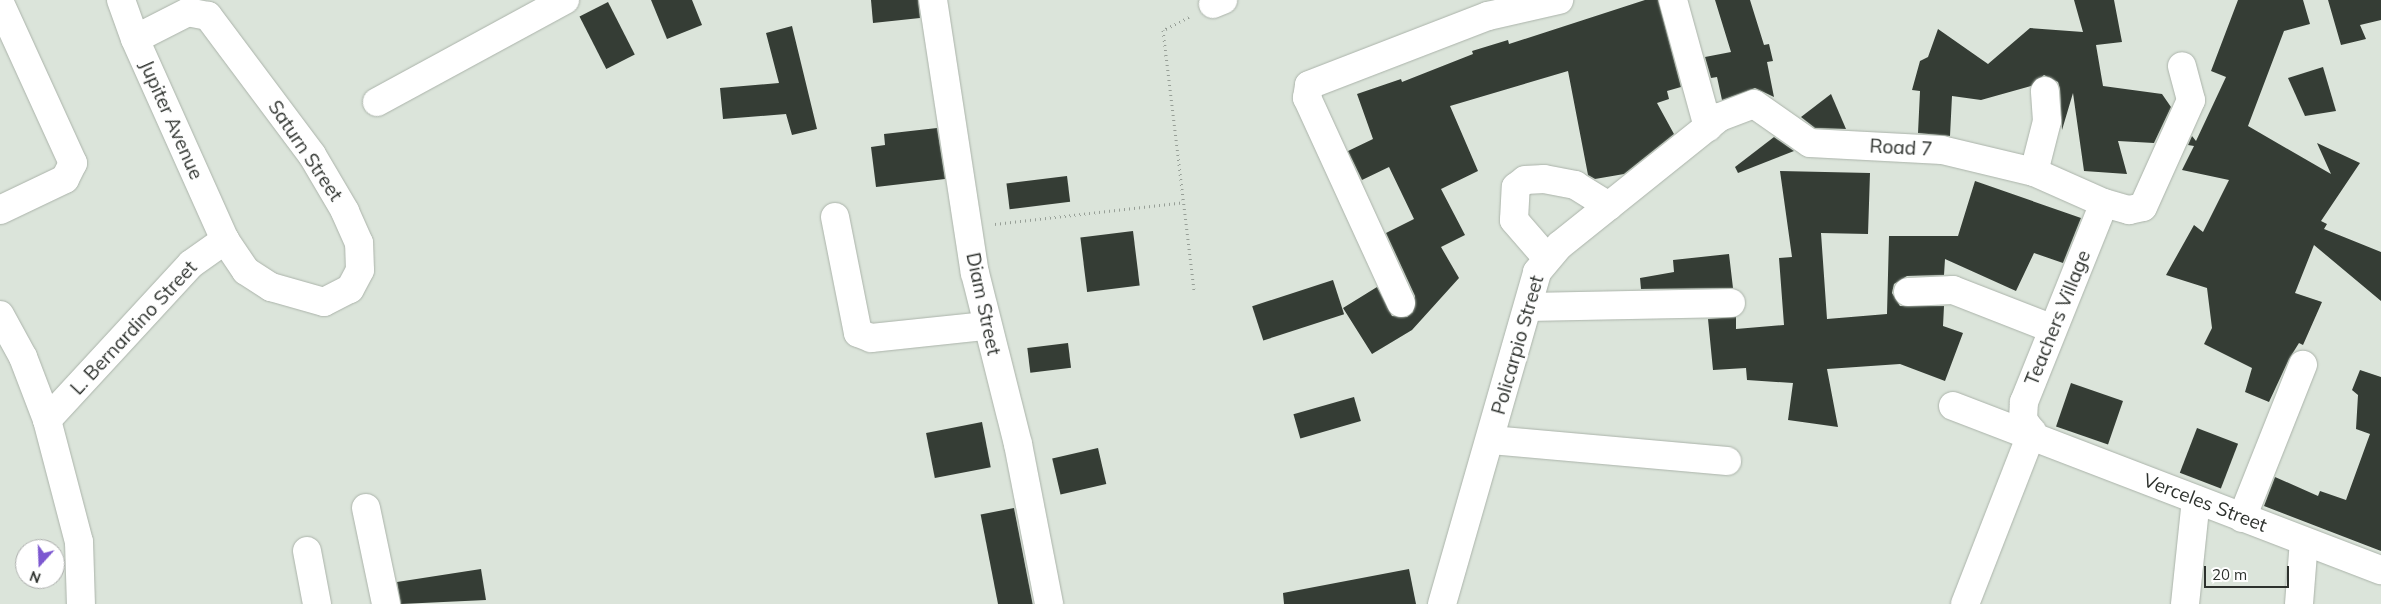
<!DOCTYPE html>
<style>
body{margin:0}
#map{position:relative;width:2381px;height:604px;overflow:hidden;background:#dbe4da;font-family:Mulish,sans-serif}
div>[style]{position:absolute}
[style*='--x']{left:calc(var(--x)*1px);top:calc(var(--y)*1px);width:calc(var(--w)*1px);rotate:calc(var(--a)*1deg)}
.building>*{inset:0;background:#353d35;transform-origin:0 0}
.path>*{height:3px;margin-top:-1.5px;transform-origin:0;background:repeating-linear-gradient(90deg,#979f97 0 1px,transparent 0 5px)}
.roads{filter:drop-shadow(0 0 1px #abb3aa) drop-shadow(0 0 1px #abb3aa)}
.minor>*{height:28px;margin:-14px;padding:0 14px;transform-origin:14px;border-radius:14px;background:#fff}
span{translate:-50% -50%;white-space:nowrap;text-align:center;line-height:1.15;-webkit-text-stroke:5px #fff;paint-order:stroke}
.street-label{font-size:19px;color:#2d312d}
.north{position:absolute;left:15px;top:539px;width:50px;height:50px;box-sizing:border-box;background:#fff;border:1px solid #abadab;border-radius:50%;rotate:200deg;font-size:14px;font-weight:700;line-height:20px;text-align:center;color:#2d312d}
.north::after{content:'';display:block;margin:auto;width:18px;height:22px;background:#7c57d0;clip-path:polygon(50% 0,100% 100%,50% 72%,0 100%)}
.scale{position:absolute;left:2204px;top:566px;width:85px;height:22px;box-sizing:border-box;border:2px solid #2d312d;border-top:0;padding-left:6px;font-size:15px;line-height:18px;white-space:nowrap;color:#2d312d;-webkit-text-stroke:4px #fff;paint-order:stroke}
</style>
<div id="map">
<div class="building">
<div style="clip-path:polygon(651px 0,692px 0,702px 25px,667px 39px)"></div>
<div style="clip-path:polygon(871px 0,918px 0,920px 18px,873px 23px)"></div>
<div style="clip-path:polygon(1645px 0,1658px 0,1681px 87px,1667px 91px,1669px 99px,1657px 103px,1674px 134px,1624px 174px,1595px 179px,1588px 175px,1568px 71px,1450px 106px,1478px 171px,1441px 189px,1465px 235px,1441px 247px,1459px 278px,1412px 330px,1372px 354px,1343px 308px,1377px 287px,1392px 316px,1407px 317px,1413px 312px,1415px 296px,1386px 233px,1414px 219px,1389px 167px,1362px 180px,1348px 151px,1373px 139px,1357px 94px,1401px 79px,1402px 82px,1473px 54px,1472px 51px,1508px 40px,1509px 44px)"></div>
<div style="clip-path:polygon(1715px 0,1750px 0,1764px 45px,1769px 44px,1773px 61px,1767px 62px,1774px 97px,1755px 88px,1722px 100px,1717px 77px,1711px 78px,1705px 57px,1731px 52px)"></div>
<div style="clip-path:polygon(2074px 0,2114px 0,2122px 42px,2096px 45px,2103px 86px,2162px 94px,2171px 107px,2154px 143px,2118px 141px,2127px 174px,2084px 171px,2073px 93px,2062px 130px,2060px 89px,2058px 82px,2044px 75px,2031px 86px,1981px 100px,1952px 96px,1950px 136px,1918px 133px,1920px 91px,1912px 90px,1920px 61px,1928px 57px,1938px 29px,1988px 64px,2030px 28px,2083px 32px)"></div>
<div style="clip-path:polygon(2238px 0,2303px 0,2310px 24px,2284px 31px,2248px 126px,2331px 174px,2317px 143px,2360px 163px,2321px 221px,2327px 224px,2324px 229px,2381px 252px,2381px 301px,2314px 245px,2295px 293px,2322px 302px,2303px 345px,2299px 343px,2289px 359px,2269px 402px,2245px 392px,2252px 368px,2204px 344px,2212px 328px,2207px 288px,2166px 275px,2194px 225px,2203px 232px,2229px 180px,2182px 170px,2194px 146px,2188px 145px,2192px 136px,2196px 141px,2226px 77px,2211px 71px)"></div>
<div style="clip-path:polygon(2328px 0,2381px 0,2381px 20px,2360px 25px,2366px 39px,2341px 45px)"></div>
<div style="left:608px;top:2px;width:59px;height:32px;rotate:63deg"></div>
<div style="clip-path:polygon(792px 26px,817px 129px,792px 135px,786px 114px,723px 119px,720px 88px,779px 83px,766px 33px)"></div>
<div style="clip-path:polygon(2323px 67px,2336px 111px,2305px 116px,2288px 78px)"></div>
<div style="clip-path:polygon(1831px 94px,1846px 129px,1815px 128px,1801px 117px)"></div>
<div style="clip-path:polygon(937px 128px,945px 179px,876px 187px,871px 147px,885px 145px,884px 134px)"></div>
<div style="clip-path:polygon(1774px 137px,1794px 151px,1738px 173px,1735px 167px)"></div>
<div style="clip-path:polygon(1780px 171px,1870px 173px,1868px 234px,1821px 233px,1827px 319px,1887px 314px,1889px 236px,1958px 236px,1975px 181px,2081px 218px,2063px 263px,2034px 253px,2016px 291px,1945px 259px,1944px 275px,1907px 276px,1894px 284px,1892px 293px,1900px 306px,1944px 306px,1943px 326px,1963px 333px,1945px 381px,1900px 364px,1827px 369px,1838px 427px,1788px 420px,1793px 383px,1747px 380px,1746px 368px,1713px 370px,1708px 319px,1736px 317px,1736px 329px,1784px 325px,1779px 258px,1792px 257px)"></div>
<div style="left:1067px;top:176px;width:26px;height:61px;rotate:83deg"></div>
<div style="left:1133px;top:231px;width:55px;height:53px;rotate:83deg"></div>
<div style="clip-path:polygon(1729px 254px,1733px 288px,1641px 289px,1640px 278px,1674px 272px,1673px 260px)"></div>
<div style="left:1333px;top:280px;width:36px;height:85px;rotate:72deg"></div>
<div style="left:1068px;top:343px;width:25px;height:41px;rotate:83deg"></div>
<div style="clip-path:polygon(2360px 370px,2381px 377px,2381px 551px,2264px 506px,2275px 477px,2318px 496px,2320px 491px,2346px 500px,2370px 434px,2356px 429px,2358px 395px,2352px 390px)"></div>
<div style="left:2071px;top:383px;width:55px;height:46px;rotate:19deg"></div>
<div style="left:1354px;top:397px;width:25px;height:63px;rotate:74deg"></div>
<div style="left:982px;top:422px;width:46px;height:57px;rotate:79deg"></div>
<div style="left:2197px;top:428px;width:44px;height:48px;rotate:21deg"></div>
<div style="left:1098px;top:448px;width:37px;height:47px;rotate:77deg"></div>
<div style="left:1014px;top:508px;width:98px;height:34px;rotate:79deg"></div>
<div style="clip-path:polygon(481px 569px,486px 600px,401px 604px,397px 582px)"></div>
<div style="clip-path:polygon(1409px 569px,1416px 604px,1284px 604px,1283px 593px)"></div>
</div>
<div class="path">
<div style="--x:1189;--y:17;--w:29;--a:153"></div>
<div style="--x:1163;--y:30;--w:263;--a:83.2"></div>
<div style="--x:995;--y:224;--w:190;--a:-6.6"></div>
</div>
<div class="roads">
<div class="minor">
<div style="--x:121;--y:0;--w:41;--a:70.3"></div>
<div style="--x:135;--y:39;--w:220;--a:65.9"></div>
<div style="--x:225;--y:240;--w:37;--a:56"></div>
<div style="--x:246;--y:271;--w:30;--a:33"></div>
<div style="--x:271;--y:287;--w:55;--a:15.8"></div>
<div style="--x:324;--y:302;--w:29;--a:-27"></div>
<div style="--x:350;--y:289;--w:21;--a:-62"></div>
<div style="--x:360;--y:270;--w:27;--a:-92"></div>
<div style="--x:359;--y:243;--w:35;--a:-114"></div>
<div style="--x:345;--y:211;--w:65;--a:-120.5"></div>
<div style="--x:312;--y:155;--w:174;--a:-126.8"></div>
<div style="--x:208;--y:16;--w:20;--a:-169"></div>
<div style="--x:188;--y:12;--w:59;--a:153"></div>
<div style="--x:933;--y:0;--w:276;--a:81.3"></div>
<div style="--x:975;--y:273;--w:176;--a:75.9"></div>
<div style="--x:1018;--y:444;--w:163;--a:79"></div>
<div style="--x:1673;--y:0;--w:132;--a:74.6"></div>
<div style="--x:0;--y:3;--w:176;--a:65.5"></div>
<div style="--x:73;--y:163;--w:18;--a:117"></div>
<div style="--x:65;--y:179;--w:72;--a:154.5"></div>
<div style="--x:1213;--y:4;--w:11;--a:-22"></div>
<div style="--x:377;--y:102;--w:214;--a:-28.5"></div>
<div style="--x:2034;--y:172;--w:53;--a:-75.7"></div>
<div style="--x:2047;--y:121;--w:30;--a:-94"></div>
<div style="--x:835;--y:217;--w:118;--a:78.8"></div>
<div style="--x:858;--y:333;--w:14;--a:21"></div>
<div style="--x:871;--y:338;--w:116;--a:-6"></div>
<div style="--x:1546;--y:257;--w:49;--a:-130.9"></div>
<div style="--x:1514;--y:220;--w:33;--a:-87"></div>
<div style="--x:1516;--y:187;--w:11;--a:-38"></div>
<div style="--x:1525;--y:180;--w:19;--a:-3"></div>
<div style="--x:1544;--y:179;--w:32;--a:11"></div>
<div style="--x:1575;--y:185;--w:40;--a:32"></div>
<div style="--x:1908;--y:292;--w:45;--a:-2.5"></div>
<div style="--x:1953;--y:290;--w:107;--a:21.3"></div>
<div style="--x:1401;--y:303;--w:226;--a:-114.6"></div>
<div style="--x:1307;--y:98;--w:13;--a:-81"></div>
<div style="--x:1309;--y:85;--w:192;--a:-21.1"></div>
<div style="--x:1488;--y:16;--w:73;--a:-12.7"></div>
<div style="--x:1529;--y:307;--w:202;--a:-1.1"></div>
<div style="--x:0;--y:315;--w:48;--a:61.3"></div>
<div style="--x:23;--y:357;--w:67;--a:69.1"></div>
<div style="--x:47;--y:420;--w:126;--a:75.3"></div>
<div style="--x:79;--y:542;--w:62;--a:88.2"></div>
<div style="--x:1953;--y:406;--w:458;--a:21"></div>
<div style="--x:47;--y:420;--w:212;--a:-47.3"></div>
<div style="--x:191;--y:264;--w:42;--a:-35.2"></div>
<div style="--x:2032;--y:432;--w:15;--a:-127"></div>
<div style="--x:2023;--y:420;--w:18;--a:-87"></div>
<div style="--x:2024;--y:402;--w:214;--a:-68.1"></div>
<div style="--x:1491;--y:440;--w:237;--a:5.1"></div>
<div style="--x:366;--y:508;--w:98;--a:78.2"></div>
<div style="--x:2242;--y:518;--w:165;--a:-68.3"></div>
<div style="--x:307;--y:551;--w:54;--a:79.3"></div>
<div style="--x:1442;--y:604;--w:345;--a:-74"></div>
<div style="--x:1537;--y:272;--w:35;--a:-50"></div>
<div style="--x:1560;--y:245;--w:205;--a:-38.7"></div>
<div style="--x:1720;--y:117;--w:36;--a:-21"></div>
<div style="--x:1754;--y:104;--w:68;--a:34.9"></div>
<div style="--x:1810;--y:143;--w:132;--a:3"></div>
<div style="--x:1942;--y:150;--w:95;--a:13.4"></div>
<div style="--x:2034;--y:172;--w:77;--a:23.9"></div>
<div style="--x:2104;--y:203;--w:26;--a:16"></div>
<div style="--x:2129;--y:210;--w:14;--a:-12"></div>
<div style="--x:2143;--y:207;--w:117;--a:-65.8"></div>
<div style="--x:2191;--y:100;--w:35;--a:-105"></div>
<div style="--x:1965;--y:604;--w:185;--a:-68.7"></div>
<div style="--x:2185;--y:604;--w:105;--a:-84"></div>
<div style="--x:2299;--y:604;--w:63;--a:-85.5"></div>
</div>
</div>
<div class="street-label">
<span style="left:171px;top:120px;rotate:66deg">Jupiter Avenue</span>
<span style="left:1901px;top:148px;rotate:3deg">Road 7</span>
<span style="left:305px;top:151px;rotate:56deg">Saturn Street</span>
<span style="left:983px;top:304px;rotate:78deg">Diam Street</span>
<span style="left:2058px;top:318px;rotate:-68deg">Teachers Village</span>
<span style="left:134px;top:328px;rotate:-47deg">L. Bernardino Street</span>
<span style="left:1518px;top:345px;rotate:-74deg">Policarpio Street</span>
<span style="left:2205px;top:503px;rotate:21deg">Verceles Street</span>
</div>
<div class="north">N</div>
<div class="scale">20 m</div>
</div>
